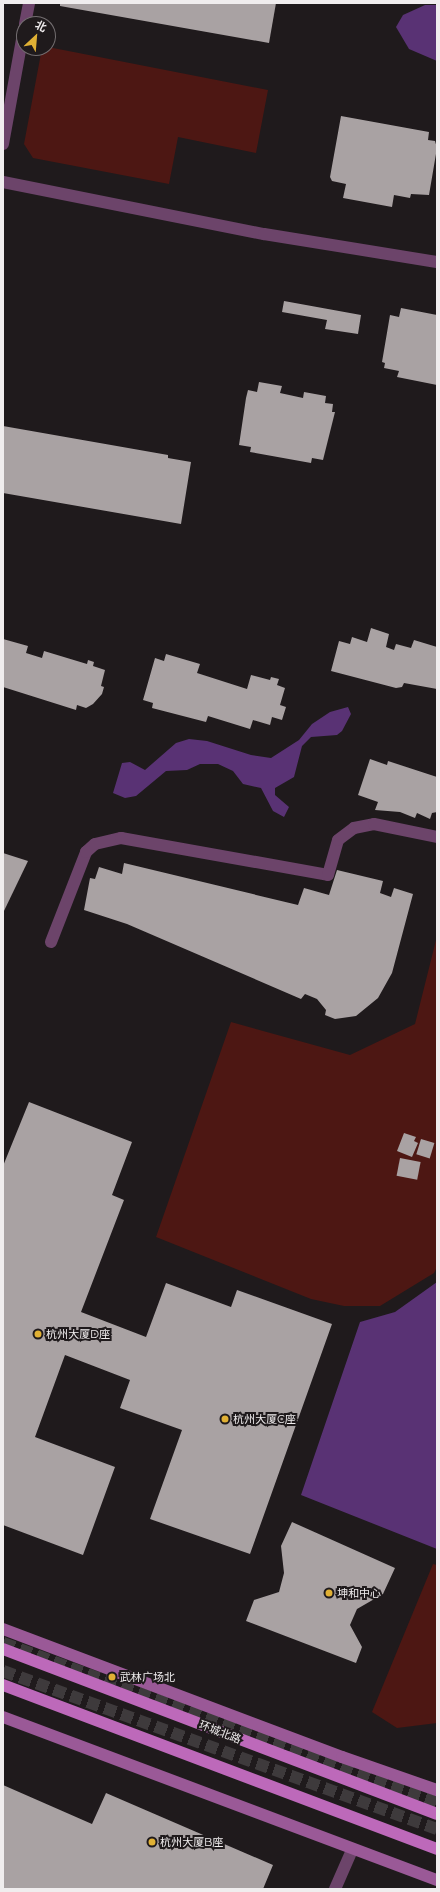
<!DOCTYPE html>
<meta charset="utf-8">
<style>
body{margin:0}
#map{position:relative;width:440px;height:1892px;overflow:hidden;background:#1f1a1c;font-family:Montserrat,"Noto Sans SC",sans-serif}
div>[style]{position:absolute}
.green>*{inset:0;background:#4d1713}
.water>*{inset:0;background:#593274}
.building>*{inset:0;background:#a9a2a3;transform-origin:0 0}
.trunk-tunnel>*{height:12px;margin-top:-6px;transform-origin:0;background:repeating-linear-gradient(90deg,#3e3a3c 0 12px,transparent 0 18px)}
.minor>*{height:12px;margin:-6px;padding:0 6px;transform-origin:6px;border-radius:6px;background:#6c446a}
.tertiary>*{height:12px;margin:-6px;padding:0 6px;transform-origin:6px;border-radius:6px;background:#6c446a}
.secondary>*{height:12px;margin:-6px;padding:0 6px;transform-origin:6px;border-radius:6px;background:#9a5997}
.primary>*{height:12px;margin:-6px;padding:0 6px;transform-origin:6px;border-radius:6px;background:#bd69ba}
.dots>*{width:11px;height:11px;translate:-50% -50%;box-sizing:border-box;border:2px solid #1f1a1c;border-radius:50%}
span{translate:-50% -50%;white-space:nowrap;text-align:center;line-height:1.15;-webkit-text-stroke:4px #1f1a1c;paint-order:stroke}
.poi-label{font-size:11px;color:#f0edee}
.left{translate:0 -50%;text-align:left}
.street-label{font-size:11px;color:#f0edee}
.frame{position:absolute;inset:0;border:4px solid #f0edee;pointer-events:none}
.north{position:absolute;left:16px;top:16px;width:40px;height:40px;box-sizing:border-box;background:#1f1a1c;border:1px solid #736e70;border-radius:50%;rotate:26deg;font-size:11px;font-weight:700;line-height:16px;text-align:center;color:#f0edee}
.north::after{content:'';display:block;margin:auto;width:14px;height:18px;background:#e0b034;clip-path:polygon(50% 0,100% 100%,50% 72%,0 100%)}
</style>
<div id="map">
<div class="green">
<div style="clip-path:polygon(48px 47px,268px 90px,256px 153px,178px 137px,169px 184px,33px 158px,24px 144px,42px 48px)"></div>
<div style="clip-path:polygon(437px 936px,437px 1267px,434px 1273px,380px 1306px,344px 1306px,311px 1299px,156px 1237px,231px 1022px,350px 1055px,415px 1024px)"></div>
<div style="clip-path:polygon(433px 1564px,437px 1565px,437px 1723px,397px 1728px,372px 1712px)"></div>
</div>
<div class="water">
<div style="clip-path:polygon(425px 5px,437px 5px,437px 61px,409px 49px,396px 27px,403px 15px)"></div>
<div style="clip-path:polygon(348px 707px,351px 714px,342px 731px,337px 735px,311px 737px,302px 746px,294px 777px,275px 788px,275px 795px,289px 807px,284px 817px,273px 811px,261px 788px,243px 784px,233px 771px,218px 764px,200px 764px,187px 770px,166px 771px,136px 796px,125px 798px,113px 793px,122px 763px,130px 762px,145px 770px,176px 743px,189px 739px,207px 741px,251px 755px,271px 758px,299px 740px,312px 724px,330px 712px)"></div>
<div style="clip-path:polygon(437px 1282px,437px 1549px,301px 1495px,360px 1322px,395px 1312px)"></div>
</div>
<div class="building">
<div style="clip-path:polygon(60px 3px,276px 3px,269px 43px,60px 6px)"></div>
<div style="clip-path:polygon(341px 116px,429px 132px,428px 140px,435px 141px,437px 148px,429px 195px,411px 194px,410px 198px,394px 195px,392px 207px,343px 198px,346px 184px,332px 181px,330px 177px)"></div>
<div style="clip-path:polygon(284px 301px,361px 315px,358px 334px,325px 329px,327px 320px,282px 312px)"></div>
<div style="clip-path:polygon(401px 308px,437px 315px,437px 385px,397px 377px,399px 371px,384px 368px,385px 363px,382px 362px,390px 315px,399px 317px)"></div>
<div style="clip-path:polygon(259px 382px,282px 386px,280px 393px,303px 398px,304px 392px,326px 396px,325px 403px,333px 404px,332px 412px,335px 412px,323px 460px,312px 458px,311px 463px,250px 452px,251px 447px,239px 445px,246px 398px,248px 390px,257px 392px)"></div>
<div style="clip-path:polygon(3px 426px,168px 455px,168px 458px,191px 462px,181px 524px,3px 493px)"></div>
<div style="clip-path:polygon(371px 628px,389px 634px,386px 647px,394px 650px,396px 644px,411px 648px,414px 640px,437px 647px,437px 689px,404px 683px,402px 687px,396px 688px,331px 671px,339px 641px,350px 644px,352px 637px,367px 642px)"></div>
<div style="clip-path:polygon(3px 639px,28px 646px,26px 653px,42px 658px,44px 651px,87px 664px,88px 660px,94px 662px,93px 666px,105px 670px,101px 686px,104px 687px,102px 694px,93px 704px,86px 708px,77px 705px,76px 710px,3px 687px)"></div>
<div style="clip-path:polygon(166px 654px,200px 664px,197px 673px,247px 689px,251px 675px,270px 680px,271px 677px,279px 679px,277px 685px,285px 688px,280px 705px,286px 707px,282px 720px,272px 717px,270px 725px,253px 720px,250px 729px,208px 716px,206px 722px,152px 708px,153px 703px,143px 700px,155px 658px,164px 661px)"></div>
<div style="clip-path:polygon(370px 759px,387px 765px,388px 761px,437px 777px,437px 812px,432px 813px,430px 819px,417px 813px,415px 818px,400px 812px,375px 810px,378px 802px,358px 795px)"></div>
<div style="clip-path:polygon(3px 853px,28px 861px,3px 913px)"></div>
<div style="clip-path:polygon(124px 863px,298px 905px,304px 888px,329px 895px,337px 870px,383px 881px,380px 893px,391px 897px,394px 888px,413px 894px,392px 973px,378px 998px,356px 1016px,335px 1019px,325px 1015px,326px 1010px,317px 999px,305px 994px,301px 999px,127px 924px,84px 910px,90px 878px,95px 879px,99px 867px,122px 874px)"></div>
<div style="clip-path:polygon(29px 1102px,132px 1142px,112px 1195px,124px 1200px,81px 1312px,146px 1337px,166px 1283px,231px 1307px,237px 1290px,332px 1324px,250px 1554px,150px 1519px,182px 1430px,120px 1408px,130px 1380px,65px 1355px,35px 1437px,115px 1467px,83px 1555px,3px 1525px,3px 1166px)"></div>
<div style="clip-path:polygon(404px 1133px,416px 1137px,414px 1141px,418px 1143px,412px 1157px,397px 1151px)"></div>
<div style="left:421px;top:1139px;width:14px;height:16px;rotate:17deg"></div>
<div style="left:400px;top:1158px;width:21px;height:18px;rotate:11deg"></div>
<div style="clip-path:polygon(292px 1522px,395px 1568px,383px 1594px,357px 1609px,350px 1625px,362px 1647px,356px 1663px,246px 1621px,254px 1600px,279px 1592px,284px 1573px,281px 1546px)"></div>
<div style="clip-path:polygon(3px 1785px,92px 1824px,106px 1793px,273px 1865px,263px 1889px,3px 1889px)"></div>
</div>
<div class="trunk-tunnel">
<div style="left:3px;top:1643px;width:463px;rotate:20.2deg"></div>
<div style="left:3px;top:1671px;width:462px;rotate:20deg"></div>
</div>
<div class="minor">
<div style="left:25px;top:24px;width:21px;rotate:-79deg"></div>
<div style="left:3px;top:144px;width:117px;rotate:-79.7deg"></div>
<div style="left:3px;top:182px;width:266px;rotate:11.3deg"></div>
<div style="left:264px;top:234px;width:175px;rotate:9.2deg"></div>
<div style="left:51px;top:942px;width:97px;rotate:-68.7deg"></div>
<div style="left:86px;top:852px;width:12px;rotate:-42deg"></div>
<div style="left:95px;top:844px;width:27px;rotate:-13deg"></div>
<div style="left:121px;top:838px;width:210px;rotate:10.1deg"></div>
<div style="left:328px;top:875px;width:36px;rotate:-74deg"></div>
<div style="left:338px;top:840px;width:20px;rotate:-37deg"></div>
<div style="left:354px;top:828px;width:20px;rotate:-11deg"></div>
<div style="left:374px;top:824px;width:64px;rotate:11.7deg"></div>
</div>
<div class="tertiary">
<div style="left:335px;top:1889px;width:43px;rotate:-66.4deg"></div>
</div>
<div class="secondary">
<div style="left:3px;top:1629px;width:362px;rotate:20.7deg"></div>
<div style="left:342px;top:1757px;width:101px;rotate:19.2deg"></div>
<div style="left:3px;top:1717px;width:464px;rotate:20.6deg"></div>
</div>
<div class="primary">
<div style="left:3px;top:1649px;width:464px;rotate:20.8deg"></div>
<div style="left:3px;top:1685px;width:464px;rotate:20.7deg"></div>
</div>
<div class="dots">
<div style="left:38px;top:1334px;background:#e0b034"></div>
<div style="left:225px;top:1419px;background:#e0b034"></div>
<div style="left:329px;top:1593px;background:#e0b034"></div>
<div style="left:112px;top:1677px;background:#e0b034"></div>
<div style="left:152px;top:1842px;background:#e0b034"></div>
</div>
<div class="poi-label">
<span class="left" style="left:46px;top:1334px">杭州大厦D座</span>
<span class="left" style="left:233px;top:1419px">杭州大厦C座</span>
<span class="left" style="left:337px;top:1593px">坤和中心</span>
<span class="left" style="left:120px;top:1677px">武林广场北</span>
<span class="left" style="left:160px;top:1842px">杭州大厦B座</span>
</div>
<div class="street-label">
<span style="left:220px;top:1732px;rotate:21deg">环城北路</span>
</div>
<div class="frame"></div>
<div class="north">北</div>
</div>
